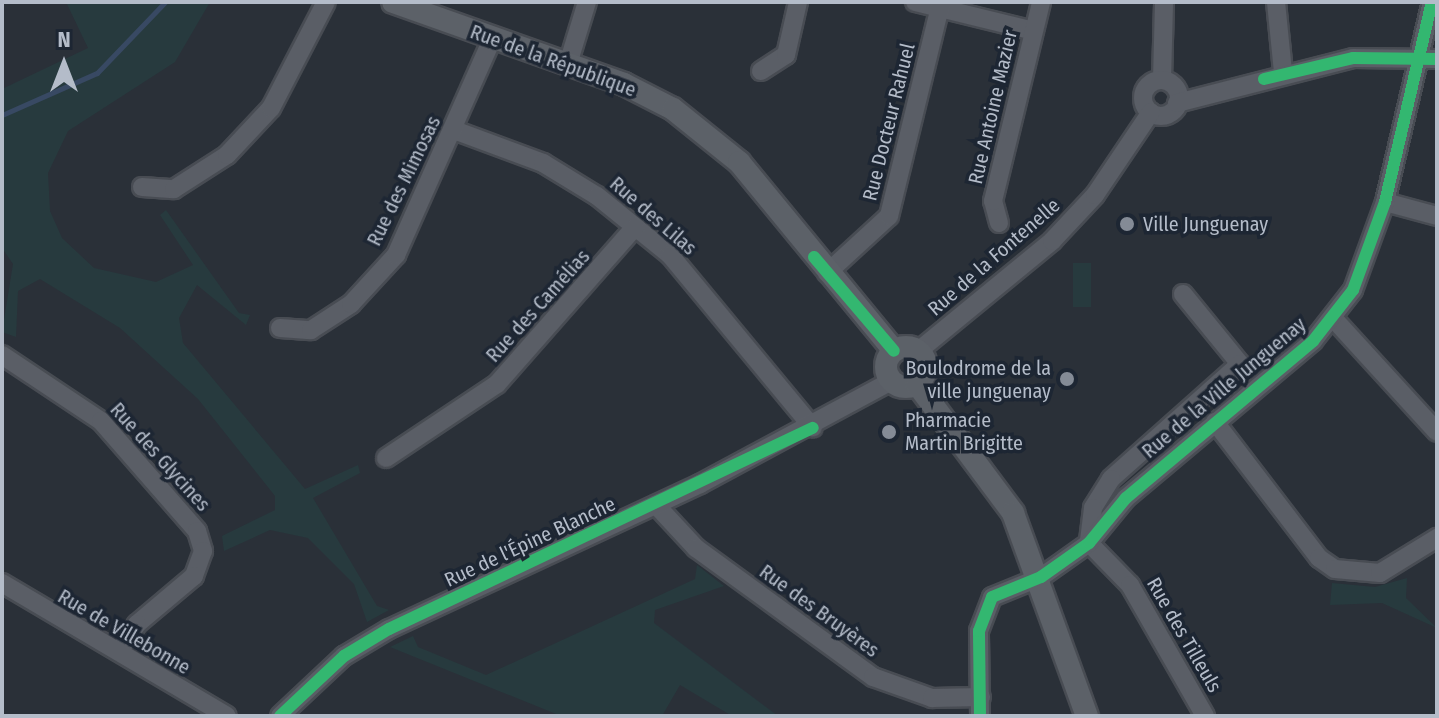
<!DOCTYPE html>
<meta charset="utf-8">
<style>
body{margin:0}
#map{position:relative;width:1439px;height:718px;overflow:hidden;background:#2a3038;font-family:"Fira Sans Condensed",sans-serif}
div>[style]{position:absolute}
.green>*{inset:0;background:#273a3e;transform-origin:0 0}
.stream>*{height:5px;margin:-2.5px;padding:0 2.5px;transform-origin:2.5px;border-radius:2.5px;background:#384963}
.roads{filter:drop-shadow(2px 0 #484c53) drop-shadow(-2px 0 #484c53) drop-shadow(0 2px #484c53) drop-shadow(0 -2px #484c53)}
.minor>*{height:18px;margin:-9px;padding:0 9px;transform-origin:9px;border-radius:9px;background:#5a5e66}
.minor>.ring{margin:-9px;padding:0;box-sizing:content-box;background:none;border:18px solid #5a5e66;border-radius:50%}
.major>*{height:22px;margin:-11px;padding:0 11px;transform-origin:11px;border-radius:11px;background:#5c6168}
.major>.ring{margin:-11px;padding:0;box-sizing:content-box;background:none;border:22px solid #5c6168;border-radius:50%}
.cycleway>*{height:12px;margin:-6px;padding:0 6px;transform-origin:6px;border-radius:6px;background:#33b770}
.dots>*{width:22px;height:22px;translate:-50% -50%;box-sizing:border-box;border:4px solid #1d2633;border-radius:50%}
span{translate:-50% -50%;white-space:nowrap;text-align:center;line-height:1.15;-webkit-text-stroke:7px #1d2633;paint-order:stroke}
.street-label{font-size:20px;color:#b4bcc9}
.poi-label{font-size:20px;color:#b4bcc9}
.left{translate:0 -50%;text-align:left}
.right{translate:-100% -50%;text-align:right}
.frame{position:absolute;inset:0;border:4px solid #b4bcc9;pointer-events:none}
.north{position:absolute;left:24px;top:24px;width:80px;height:80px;-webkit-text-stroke:6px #1d2633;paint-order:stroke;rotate:0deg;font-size:22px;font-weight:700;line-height:32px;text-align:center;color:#b4bcc9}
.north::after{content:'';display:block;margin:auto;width:28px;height:36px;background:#b4bcc9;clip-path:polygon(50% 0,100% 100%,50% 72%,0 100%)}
</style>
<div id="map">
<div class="green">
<div style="clip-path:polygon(66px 2px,210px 2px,175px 62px,68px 131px,48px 173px,50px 211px,62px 238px,94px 268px,156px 282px,193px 265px,160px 215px,166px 210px,239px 313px,250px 315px,246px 325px,197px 285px,179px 318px,183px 343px,305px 489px,358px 465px,360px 473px,313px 498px,377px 606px,389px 610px,367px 622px,354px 584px,308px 538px,270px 530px,224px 551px,222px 536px,275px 510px,275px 496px,198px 399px,120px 328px,40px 279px,18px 291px,16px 337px,2px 332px,13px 264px,2px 248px,2px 89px,88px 48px)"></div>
<div style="left:1073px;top:263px;width:18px;height:44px"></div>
<div style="clip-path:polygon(697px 565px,724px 586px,655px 610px,654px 623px,778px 716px,732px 716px,680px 685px,662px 716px,561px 716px,390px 647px,413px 636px,418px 647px,486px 675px,695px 579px)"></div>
<div style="clip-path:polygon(1407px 578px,1406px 598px,1437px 628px,1382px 603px,1330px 605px,1332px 583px,1375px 587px)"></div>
</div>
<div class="stream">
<div style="left:2px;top:115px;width:104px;rotate:-23.9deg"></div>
<div style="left:97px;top:73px;width:98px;rotate:-46.2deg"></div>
</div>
<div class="roads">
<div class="minor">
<div style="left:915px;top:2px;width:122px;rotate:13.7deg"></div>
<div style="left:1276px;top:2px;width:70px;rotate:84.3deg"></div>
<div style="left:568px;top:64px;width:65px;rotate:-73deg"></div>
<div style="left:761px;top:71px;width:30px;rotate:-33deg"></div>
<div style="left:786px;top:55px;width:54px;rotate:-77.2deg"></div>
<div style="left:1162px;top:80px;width:78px;rotate:-88.5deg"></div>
<div class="ring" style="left:1143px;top:80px;width:18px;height:18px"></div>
<div style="left:1177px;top:103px;width:182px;rotate:-14.3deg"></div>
<div style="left:1353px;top:58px;width:84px;rotate:0.7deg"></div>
<div style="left:454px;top:130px;width:95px;rotate:20.3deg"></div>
<div style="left:543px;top:163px;width:63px;rotate:31.4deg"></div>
<div style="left:597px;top:196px;width:94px;rotate:38.9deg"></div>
<div style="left:670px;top:255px;width:224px;rotate:50.4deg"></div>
<div style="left:142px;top:187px;width:32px;rotate:4deg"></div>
<div style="left:174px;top:189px;width:63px;rotate:-32.7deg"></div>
<div style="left:227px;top:155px;width:64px;rotate:-46.9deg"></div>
<div style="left:271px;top:108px;width:119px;rotate:-62.6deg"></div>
<div style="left:1385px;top:202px;width:54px;rotate:15.1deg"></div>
<div style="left:999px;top:223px;width:23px;rotate:-105deg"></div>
<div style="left:993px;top:201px;width:205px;rotate:-76.4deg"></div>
<div style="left:827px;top:273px;width:84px;rotate:-42.6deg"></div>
<div style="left:889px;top:216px;width:220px;rotate:-76.3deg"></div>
<div style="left:1183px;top:294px;width:90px;rotate:50.8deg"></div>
<div style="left:1240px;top:364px;width:173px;rotate:138.3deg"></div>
<div style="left:1111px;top:479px;width:34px;rotate:122deg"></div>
<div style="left:1093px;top:508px;width:35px;rotate:97deg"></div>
<div style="left:1089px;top:543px;width:59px;rotate:45.7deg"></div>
<div style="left:1130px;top:585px;width:151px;rotate:60.2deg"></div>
<div style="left:1333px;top:318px;width:154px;rotate:47.6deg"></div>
<div style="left:280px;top:328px;width:31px;rotate:4deg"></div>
<div style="left:311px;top:330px;width:48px;rotate:-33deg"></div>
<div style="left:351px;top:304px;width:67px;rotate:-47.4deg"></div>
<div style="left:396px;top:255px;width:236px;rotate:-66deg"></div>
<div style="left:917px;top:352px;width:175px;rotate:-39.4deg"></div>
<div style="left:1052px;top:241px;width:63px;rotate:-46.9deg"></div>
<div style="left:1095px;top:195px;width:100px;rotate:-56deg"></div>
<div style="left:2px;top:355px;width:119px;rotate:33.7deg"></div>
<div style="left:101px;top:421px;width:146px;rotate:48.9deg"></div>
<div style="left:197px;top:531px;width:21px;rotate:73deg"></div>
<div style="left:203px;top:551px;width:27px;rotate:110deg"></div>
<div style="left:194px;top:576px;width:75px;rotate:139.9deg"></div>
<div style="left:137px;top:624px;width:33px;rotate:123deg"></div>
<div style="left:1215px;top:422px;width:171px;rotate:52.6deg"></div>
<div style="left:1319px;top:558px;width:19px;rotate:35deg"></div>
<div style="left:1335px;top:569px;width:45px;rotate:5.1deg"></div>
<div style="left:1380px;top:573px;width:67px;rotate:-31.6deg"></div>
<div style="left:386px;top:458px;width:133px;rotate:-33.7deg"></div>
<div style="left:497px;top:384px;width:209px;rotate:-48.7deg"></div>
<div style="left:656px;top:505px;width:59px;rotate:47.1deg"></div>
<div style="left:696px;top:548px;width:219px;rotate:36.1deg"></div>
<div style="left:873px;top:677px;width:63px;rotate:19.6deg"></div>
<div style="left:932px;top:698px;width:49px;rotate:-1.2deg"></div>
<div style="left:2px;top:583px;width:261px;rotate:30.6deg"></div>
<div style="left:280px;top:716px;width:88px;rotate:-43.2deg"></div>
<div style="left:344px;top:656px;width:52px;rotate:-31deg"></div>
<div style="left:389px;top:629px;width:343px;rotate:-25deg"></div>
<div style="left:700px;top:484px;width:217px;rotate:-28.3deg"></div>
<div style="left:980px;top:716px;width:85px;rotate:-90.7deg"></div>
<div style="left:979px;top:631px;width:36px;rotate:-69deg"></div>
<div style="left:992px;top:597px;width:53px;rotate:-22.2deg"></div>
<div style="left:1041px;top:577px;width:59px;rotate:-35.3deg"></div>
<div style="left:1089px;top:543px;width:58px;rotate:-50.6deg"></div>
<div style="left:1126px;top:498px;width:244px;rotate:-40deg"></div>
<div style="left:1313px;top:341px;width:65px;rotate:-51.9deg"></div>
<div style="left:1353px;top:290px;width:94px;rotate:-70deg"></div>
<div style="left:1385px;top:202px;width:205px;rotate:-76.8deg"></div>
</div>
<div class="major">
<div style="left:393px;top:2px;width:245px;rotate:19.5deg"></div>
<div style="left:624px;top:84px;width:55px;rotate:27deg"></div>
<div style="left:673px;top:109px;width:85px;rotate:38.8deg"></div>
<div style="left:739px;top:162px;width:244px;rotate:50.6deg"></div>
<div class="ring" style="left:886px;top:347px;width:18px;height:18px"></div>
<div style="left:917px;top:384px;width:161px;rotate:53.3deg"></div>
<div style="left:1013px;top:513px;width:216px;rotate:70deg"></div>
</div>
</div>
<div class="cycleway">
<div style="left:1264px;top:79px;width:91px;rotate:-13.3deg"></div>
<div style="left:1353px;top:58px;width:84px;rotate:0.7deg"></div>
<div style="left:814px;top:257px;width:123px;rotate:49.6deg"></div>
<div style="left:280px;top:716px;width:88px;rotate:-43.2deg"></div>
<div style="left:344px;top:656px;width:52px;rotate:-31deg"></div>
<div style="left:389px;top:629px;width:469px;rotate:-25.4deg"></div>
<div style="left:980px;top:716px;width:85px;rotate:-90.7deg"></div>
<div style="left:979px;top:631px;width:36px;rotate:-69deg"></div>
<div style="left:992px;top:597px;width:53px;rotate:-22.2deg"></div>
<div style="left:1041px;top:577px;width:59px;rotate:-35.3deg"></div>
<div style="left:1089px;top:543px;width:58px;rotate:-50.6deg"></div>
<div style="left:1126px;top:498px;width:244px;rotate:-40deg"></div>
<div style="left:1313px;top:341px;width:65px;rotate:-51.9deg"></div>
<div style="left:1353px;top:290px;width:94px;rotate:-70deg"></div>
<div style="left:1385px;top:202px;width:205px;rotate:-76.8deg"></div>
</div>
<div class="dots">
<div style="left:1127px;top:224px;background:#848b96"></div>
<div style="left:1067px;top:379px;background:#848b96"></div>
<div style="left:889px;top:432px;background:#848b96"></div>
</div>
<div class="street-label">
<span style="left:553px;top:61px;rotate:20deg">Rue de la République</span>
<span style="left:993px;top:107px;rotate:-77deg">Rue Antoine Mazier</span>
<span style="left:889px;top:122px;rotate:-76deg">Rue Docteur Rahuel</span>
<span style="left:404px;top:181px;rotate:-64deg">Rue des Mimosas</span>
<span style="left:653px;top:216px;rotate:41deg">Rue des Lilas</span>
<span style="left:994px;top:257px;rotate:-41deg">Rue de la Fontenelle</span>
<span style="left:538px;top:306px;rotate:-48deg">Rue des Camélias</span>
<span style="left:1224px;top:388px;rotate:-40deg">Rue de la Ville Junguenay</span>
<span style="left:160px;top:457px;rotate:48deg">Rue des Glycines</span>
<span style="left:530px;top:542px;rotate:-25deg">Rue de l'Épine Blanche</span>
<span style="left:819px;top:611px;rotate:36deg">Rue des Bruyères</span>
<span style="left:124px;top:632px;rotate:30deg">Rue de Villebonne</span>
<span style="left:1184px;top:635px;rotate:60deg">Rue des Tilleuls</span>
</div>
<div class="poi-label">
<span class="left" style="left:1143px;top:224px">Ville Junguenay</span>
<span class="right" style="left:1051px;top:380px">Boulodrome de la<br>ville junguenay</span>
<span class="left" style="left:905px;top:432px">Pharmacie<br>Martin Brigitte</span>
</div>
<div class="frame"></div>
<div class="north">N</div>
</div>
